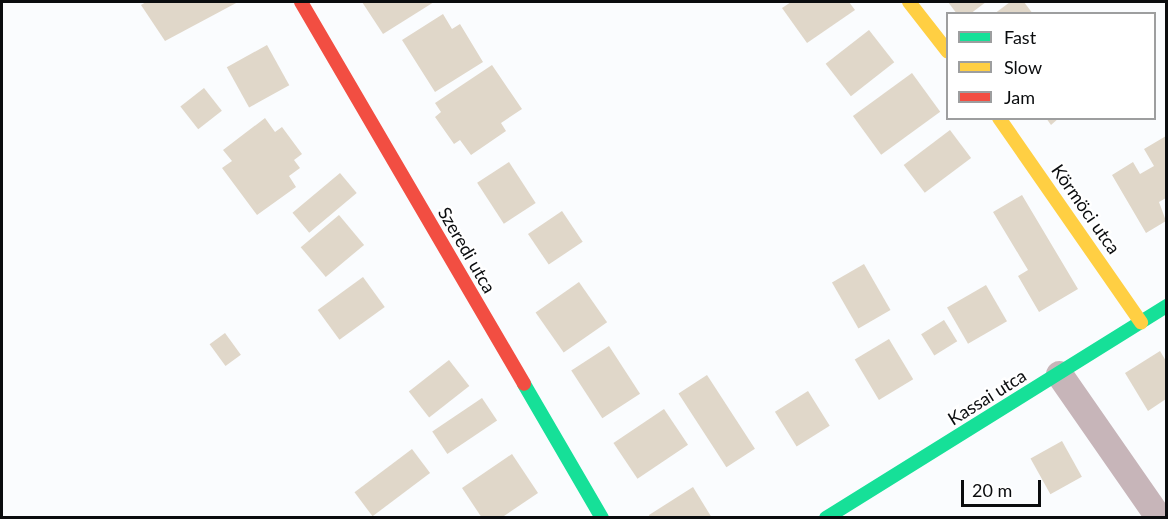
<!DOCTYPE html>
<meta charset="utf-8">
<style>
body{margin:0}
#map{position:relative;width:1168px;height:519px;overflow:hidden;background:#fafcfe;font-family:Lato,sans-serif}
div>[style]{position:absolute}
.building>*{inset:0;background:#e0d7c9;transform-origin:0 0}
.street>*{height:27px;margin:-13.5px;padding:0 13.5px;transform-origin:13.5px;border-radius:13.5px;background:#c7b5b9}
.fast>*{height:14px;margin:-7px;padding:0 7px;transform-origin:7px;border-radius:7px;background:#16e098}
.slow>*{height:14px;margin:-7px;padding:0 7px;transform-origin:7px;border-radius:7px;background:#ffcf43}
.jam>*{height:14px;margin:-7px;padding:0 7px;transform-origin:7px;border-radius:7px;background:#f24e42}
span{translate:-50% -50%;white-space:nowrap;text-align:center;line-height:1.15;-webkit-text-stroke:5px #fff;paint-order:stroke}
.street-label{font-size:18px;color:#0a0c0e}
.frame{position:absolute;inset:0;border:3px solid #0a0c0e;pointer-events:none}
.legend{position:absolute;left:946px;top:12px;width:210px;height:108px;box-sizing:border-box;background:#fff;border:2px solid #9d9e9f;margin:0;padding:8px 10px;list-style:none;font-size:18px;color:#0a0c0e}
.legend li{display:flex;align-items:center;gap:12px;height:30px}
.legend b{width:30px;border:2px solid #9d9e9f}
.scale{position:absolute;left:961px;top:480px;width:80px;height:27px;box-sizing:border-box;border:3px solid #0a0c0e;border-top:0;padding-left:8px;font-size:18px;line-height:21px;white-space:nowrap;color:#0a0c0e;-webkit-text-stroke:4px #fff;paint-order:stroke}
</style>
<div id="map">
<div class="building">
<div style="clip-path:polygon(146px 2px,238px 2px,165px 41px,141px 5px)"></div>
<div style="clip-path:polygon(362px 2px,434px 2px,383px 34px)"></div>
<div style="clip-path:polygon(791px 2px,849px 2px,855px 10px,807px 43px,782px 8px)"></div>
<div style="clip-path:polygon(948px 2px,986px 2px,970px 14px,957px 14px)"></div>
<div style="clip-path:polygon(1010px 2px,1024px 2px,1033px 14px,994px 14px)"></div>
<div style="clip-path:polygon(443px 14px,452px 29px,460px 24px,483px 62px,435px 92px,402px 40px)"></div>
<div style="left:869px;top:30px;width:41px;height:55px;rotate:52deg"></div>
<div style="left:267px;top:45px;width:46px;height:46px;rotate:61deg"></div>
<div style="clip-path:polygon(492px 65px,522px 109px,501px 123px,506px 131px,471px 155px,460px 140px,454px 144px,435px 117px,441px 112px,435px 103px)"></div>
<div style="left:912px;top:73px;width:48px;height:73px;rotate:54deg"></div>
<div style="left:204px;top:88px;width:29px;height:30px;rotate:52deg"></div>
<div style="clip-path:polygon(265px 118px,275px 132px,282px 127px,302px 154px,294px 160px,300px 168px,289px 176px,296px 187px,257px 215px,222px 168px,232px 161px,223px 150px)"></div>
<div style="clip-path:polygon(1046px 118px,1059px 118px,1051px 125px)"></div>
<div style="left:950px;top:130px;width:35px;height:58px;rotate:53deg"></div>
<div style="clip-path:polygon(1166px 136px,1166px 198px,1159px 202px,1166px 221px,1146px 233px,1112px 175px,1133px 162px,1140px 174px,1154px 166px,1144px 149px)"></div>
<div style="left:509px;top:162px;width:49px;height:38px;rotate:57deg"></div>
<div style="left:340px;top:173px;width:26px;height:62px;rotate:50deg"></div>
<div style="clip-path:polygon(1022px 195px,1078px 289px,1039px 312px,1018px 276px,1028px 270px,993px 212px)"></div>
<div style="left:562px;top:211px;width:37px;height:41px;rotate:56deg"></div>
<div style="left:339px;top:215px;width:39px;height:50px;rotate:50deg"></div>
<div style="left:864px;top:264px;width:53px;height:37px;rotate:60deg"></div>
<div style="left:363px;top:277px;width:37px;height:56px;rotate:54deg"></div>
<div style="left:579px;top:282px;width:49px;height:53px;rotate:55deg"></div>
<div style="left:986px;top:285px;width:42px;height:45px;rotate:60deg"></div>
<div style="left:944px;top:320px;width:25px;height:27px;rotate:58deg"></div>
<div style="left:225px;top:333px;width:27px;height:19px;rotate:54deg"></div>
<div style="left:889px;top:339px;width:47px;height:40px;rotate:59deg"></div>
<div style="left:609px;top:346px;width:57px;height:45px;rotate:57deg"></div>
<div style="clip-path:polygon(1160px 351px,1166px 361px,1166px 399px,1148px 411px,1125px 373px)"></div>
<div style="left:449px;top:360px;width:33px;height:51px;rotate:52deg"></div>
<div style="left:707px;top:375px;width:88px;height:34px;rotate:57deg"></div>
<div style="left:808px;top:391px;width:41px;height:39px;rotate:58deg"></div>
<div style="left:482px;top:398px;width:27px;height:60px;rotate:56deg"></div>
<div style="left:664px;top:409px;width:43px;height:61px;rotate:56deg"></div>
<div style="left:1062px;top:441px;width:41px;height:36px;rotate:61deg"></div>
<div style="left:412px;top:449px;width:30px;height:72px;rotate:53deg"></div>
<div style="clip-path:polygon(512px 454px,538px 493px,501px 518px,482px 518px,462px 488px)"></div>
<div style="clip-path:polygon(693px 487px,712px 518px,650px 518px,649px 515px)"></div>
</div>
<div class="street">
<div style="left:1059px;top:374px;width:175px;rotate:55.2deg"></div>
</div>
<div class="fast">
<div style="left:524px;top:384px;width:155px;rotate:59.8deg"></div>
<div style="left:826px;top:518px;width:401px;rotate:-31.9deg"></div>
</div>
<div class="slow">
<div style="left:909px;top:2px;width:63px;rotate:52deg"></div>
<div style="left:999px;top:118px;width:249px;rotate:55.2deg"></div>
</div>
<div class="jam">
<div style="left:301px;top:2px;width:442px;rotate:59.7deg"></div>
</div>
<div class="street-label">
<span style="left:1086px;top:209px;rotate:55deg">Körmöci utca</span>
<span style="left:467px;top:250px;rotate:60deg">Szeredi utca</span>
<span style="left:987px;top:397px;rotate:-32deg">Kassai utca</span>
</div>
<div class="frame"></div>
<ul class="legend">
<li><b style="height:8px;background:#16e098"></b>Fast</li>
<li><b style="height:8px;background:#ffcf43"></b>Slow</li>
<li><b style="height:8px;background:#f24e42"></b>Jam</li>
</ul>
<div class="scale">20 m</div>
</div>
